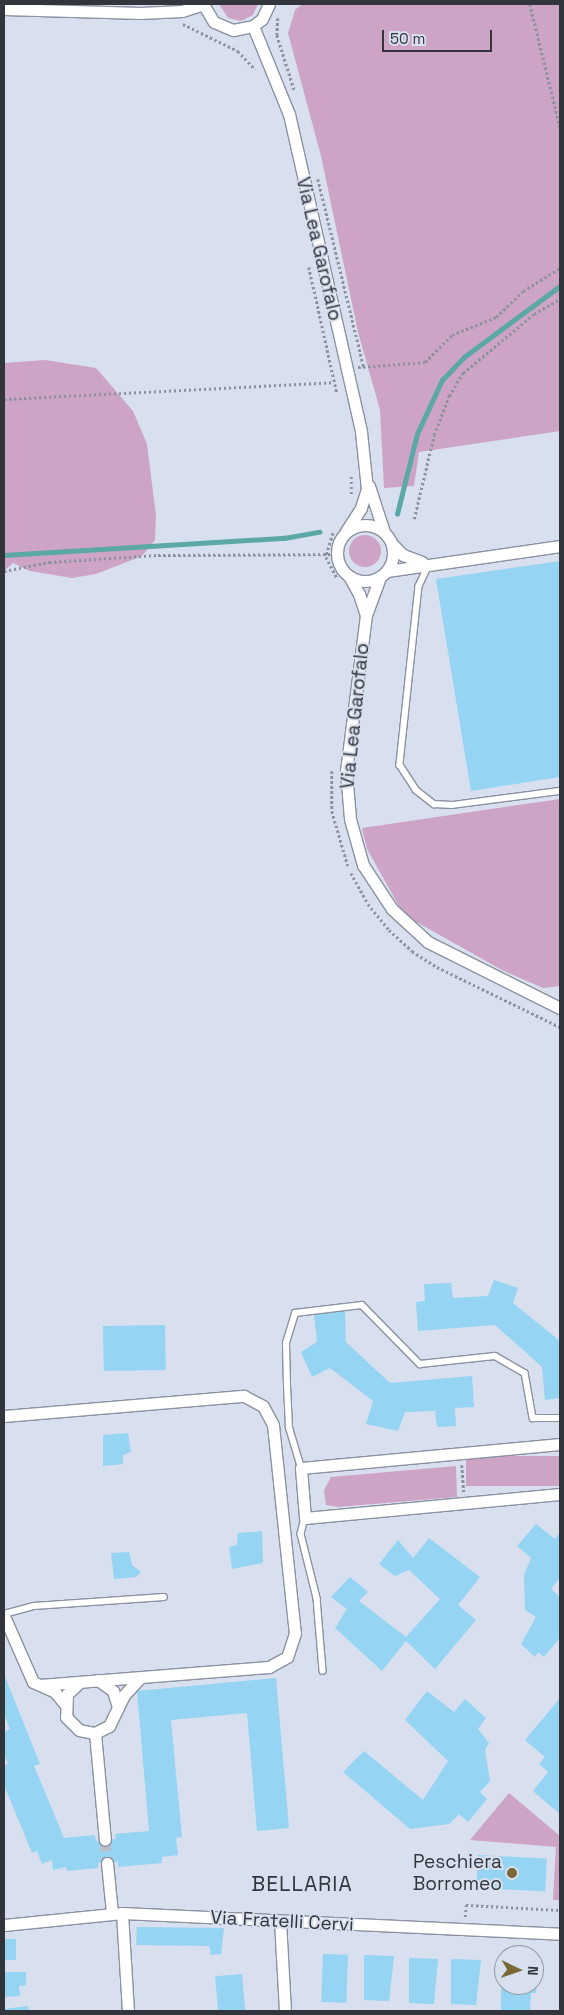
<!DOCTYPE html>
<style>
body{margin:0}
#map{position:relative;width:564px;height:2015px;overflow:hidden;background:#d8dfee;font-family:"Space Grotesk",sans-serif}
div>[style]{position:absolute}
.green>*{inset:0;background:#cda4c6;transform-origin:0 0}
.round{border-radius:50%}
.stream>*{height:4.5px;margin:-2.25px;padding:0 2.25px;transform-origin:2.25px;border-radius:2.25px;background:#5ba8a7}
.building>*{inset:0;background:#95d4f2;transform-origin:0 0}
.minor-tunnel>*{height:11px;margin-top:-5.5px;transform-origin:0;background:repeating-linear-gradient(90deg,#b7bdca 0 11px,transparent 0 16.5px)}
.path>*{height:2.5px;margin-top:-1.25px;transform-origin:0;background:repeating-linear-gradient(90deg,#8d929d 0 2.5px,transparent 0 5px)}
.roads{filter:drop-shadow(1px 0 #8a919f) drop-shadow(-1px 0 #8a919f) drop-shadow(0 1px #8a919f) drop-shadow(0 -1px #8a919f)}
.service>*{height:5.5px;margin:-2.75px;padding:0 2.75px;transform-origin:2.75px;border-radius:2.75px;background:#fff}
.minor>*{height:11px;margin:-5.5px;padding:0 5.5px;transform-origin:5.5px;border-radius:5.5px;background:#fff}
.minor>.ring{margin:-5.5px;padding:0;box-sizing:content-box;background:none;border:11px solid #fff;border-radius:50%}
.dots>*{width:14px;height:14px;translate:-50% -50%;box-sizing:border-box;border:2px solid #d8dfee;border-radius:50%}
span{translate:-50% -50%;white-space:nowrap;text-align:center;line-height:1.15;-webkit-text-stroke:4px #d8dfee;paint-order:stroke}
.street-label{font-size:19px;color:#32353b}
.poi-label{font-size:19px;color:#32353b}
.right{translate:-100% -50%;text-align:right}
.quarter-label{font-size:21px;color:#32353b;letter-spacing:1px}
.frame{position:absolute;inset:0;border:5px solid #32353b;pointer-events:none}
.north{position:absolute;left:494px;top:1945px;width:50px;height:50px;box-sizing:border-box;background:#d8dfee;border:1px solid #969ba6;border-radius:50%;rotate:93deg;font-size:14px;font-weight:700;line-height:20px;text-align:center;color:#32353b}
.north::after{content:'';display:block;margin:auto;width:18px;height:22px;background:#796836;clip-path:polygon(50% 0,100% 100%,50% 72%,0 100%)}
.scale{position:absolute;left:382px;top:30px;width:110px;height:22px;box-sizing:border-box;border:2px solid #32353b;border-top:0;padding-left:6px;font-size:15px;line-height:18px;white-space:nowrap;color:#32353b;-webkit-text-stroke:4px #d8dfee;paint-order:stroke}
</style>
<div id="map">
<div class="green">
<div style="clip-path:polygon(219px 4px,258px 4px,253px 15px,241px 21px,228px 18px)"></div>
<div style="clip-path:polygon(302px 4px,560px 4px,560px 431px,419px 452px,414px 486px,384px 488px,380px 410px,358px 332px,321px 156px,288px 33px,295px 10px)"></div>
<div style="clip-path:polygon(45px 360px,96px 368px,133px 411px,147px 444px,156px 516px,155px 540px,142px 556px,96px 574px,72px 578px,30px 571px,13px 563px,4px 571px,4px 363px)"></div>
<div class="round" style="left:349px;top:535px;width:32px;height:32px"></div>
<div style="clip-path:polygon(560px 799px,560px 986px,543px 988px,502px 970px,404px 915px,367px 849px,362px 828px)"></div>
<div style="left:560px;top:1456px;width:30px;height:94px;rotate:90deg"></div>
<div style="clip-path:polygon(456px 1466px,457px 1497px,338px 1507px,326px 1505px,324px 1490px,331px 1477px)"></div>
<div style="clip-path:polygon(509px 1793px,560px 1836px,560px 1900px,553px 1900px,556px 1847px,470px 1840px)"></div>
</div>
<div class="stream">
<div style="left:397px;top:514px;width:82px;rotate:-76deg"></div>
<div style="left:417px;top:434px;width:60px;rotate:-65.2deg"></div>
<div style="left:442px;top:380px;width:32px;rotate:-46deg"></div>
<div style="left:464px;top:357px;width:119px;rotate:-36.5deg"></div>
<div style="left:4px;top:555px;width:281px;rotate:-3.5deg"></div>
<div style="left:284px;top:538px;width:36px;rotate:-10deg"></div>
</div>
<div class="building">
<div style="clip-path:polygon(560px 561px,560px 777px,471px 791px,436px 579px)"></div>
<div style="clip-path:polygon(494px 1280px,518px 1288px,513px 1303px,560px 1341px,560px 1398px,545px 1400px,542px 1367px,495px 1325px,418px 1331px,416px 1302px,425px 1301px,424px 1284px,451px 1283px,453px 1298px,488px 1296px)"></div>
<div style="clip-path:polygon(345px 1310px,346px 1342px,390px 1383px,472px 1376px,474px 1407px,455px 1408px,456px 1426px,437px 1427px,435px 1411px,405px 1412px,398px 1431px,366px 1424px,373px 1401px,330px 1368px,312px 1377px,301px 1352px,317px 1342px,314px 1315px)"></div>
<div style="left:165px;top:1325px;width:45px;height:62px;rotate:89deg"></div>
<div style="clip-path:polygon(128px 1433px,131px 1452px,123px 1455px,123px 1464px,103px 1466px,103px 1435px)"></div>
<div style="clip-path:polygon(536px 1524px,555px 1539px,560px 1532px,560px 1578px,551px 1589px,560px 1597px,560px 1638px,544px 1657px,538px 1652px,535px 1657px,521px 1644px,536px 1617px,525px 1610px,524px 1575px,531px 1558px,517px 1546px)"></div>
<div style="clip-path:polygon(262px 1531px,263px 1563px,232px 1569px,229px 1547px,237px 1545px,238px 1533px)"></div>
<div style="clip-path:polygon(429px 1538px,480px 1577px,458px 1605px,476px 1620px,435px 1669px,406px 1641px,382px 1671px,335px 1628px,347px 1609px,331px 1597px,350px 1577px,368px 1592px,359px 1601px,406px 1637px,440px 1599px,409px 1570px,395px 1576px,379px 1564px,398px 1540px,413px 1558px)"></div>
<div style="clip-path:polygon(129px 1552px,132px 1565px,141px 1572px,136px 1577px,114px 1579px,111px 1553px)"></div>
<div style="clip-path:polygon(4px 1674px,40px 1764px,34px 1766px,64px 1838px,95px 1835px,96px 1841px,116px 1839px,115px 1834px,149px 1831px,137px 1691px,276px 1678px,289px 1828px,257px 1831px,247px 1713px,171px 1720px,182px 1837px,176px 1838px,178px 1855px,162px 1857px,162px 1863px,118px 1867px,118px 1862px,98px 1863px,98px 1868px,67px 1871px,66px 1867px,53px 1870px,52px 1860px,42px 1864px,37px 1851px,32px 1853px,4px 1785px,4px 1766px,8px 1764px,4px 1754px,4px 1732px,10px 1729px,4px 1714px)"></div>
<div style="clip-path:polygon(427px 1691px,454px 1712px,465px 1699px,486px 1718px,478px 1729px,489px 1743px,485px 1750px,490px 1781px,480px 1792px,487px 1799px,468px 1822px,459px 1814px,449px 1824px,410px 1829px,343px 1772px,364px 1751px,423px 1800px,448px 1761px,405px 1720px)"></div>
<div style="clip-path:polygon(560px 1698px,559px 1764px,560px 1814px,533px 1791px,548px 1772px,539px 1764px,545px 1757px,525px 1740px)"></div>
<div style="left:478px;top:1855px;width:69px;height:33px;rotate:3deg"></div>
<div style="clip-path:polygon(137px 1927px,224px 1928px,221px 1954px,211px 1955px,209px 1946px,136px 1945px)"></div>
<div style="left:4px;top:1939px;width:12px;height:21px"></div>
<div style="left:323px;top:1954px;width:25px;height:48px;rotate:2deg"></div>
<div style="clip-path:polygon(364px 1955px,394px 1956px,389px 2001px,364px 2000px)"></div>
<div style="clip-path:polygon(409px 1958px,438px 1959px,434px 2004px,409px 2003px)"></div>
<div style="clip-path:polygon(451px 1959px,481px 1960px,476px 2005px,451px 2004px)"></div>
<div style="clip-path:polygon(501px 1962px,504px 1962px,504px 1985px,534px 1985px,534px 1963px,537px 1964px,536px 1993px,531px 1993px,530px 2011px,501px 2011px)"></div>
<div style="clip-path:polygon(4px 1972px,26px 1972px,26px 1985px,19px 1986px,20px 1996px,4px 1997px)"></div>
<div style="left:242px;top:1974px;width:37px;height:27px;rotate:85deg"></div>
<div style="clip-path:polygon(28px 2006px,29px 2011px,4px 2011px,4px 2009px)"></div>
</div>
<div class="minor-tunnel">
<div style="left:105px;top:1840px;width:23px;rotate:85deg"></div>
</div>
<div class="path">
<div style="left:530px;top:4px;width:127px;rotate:76.3deg"></div>
<div style="left:278px;top:18px;width:17px;rotate:93deg"></div>
<div style="left:277px;top:35px;width:57px;rotate:72.5deg"></div>
<div style="left:183px;top:24px;width:61px;rotate:26.1deg"></div>
<div style="left:238px;top:51px;width:25px;rotate:47deg"></div>
<div style="left:318px;top:179px;width:194px;rotate:76.3deg"></div>
<div style="left:309px;top:267px;width:129px;rotate:77.5deg"></div>
<div style="left:358px;top:367px;width:67px;rotate:-4.3deg"></div>
<div style="left:425px;top:362px;width:38px;rotate:-45deg"></div>
<div style="left:452px;top:335px;width:48px;rotate:-22.2deg"></div>
<div style="left:496px;top:317px;width:37px;rotate:-44deg"></div>
<div style="left:523px;top:291px;width:44px;rotate:-31.9deg"></div>
<div style="left:4px;top:399px;width:330px;rotate:-2.9deg"></div>
<div style="left:351px;top:494px;width:19px;rotate:-90deg"></div>
<div style="left:414px;top:519px;width:86px;rotate:-76.6deg"></div>
<div style="left:434px;top:435px;width:42px;rotate:-69deg"></div>
<div style="left:449px;top:396px;width:27px;rotate:-59deg"></div>
<div style="left:463px;top:373px;width:92px;rotate:-39.7deg"></div>
<div style="left:534px;top:314px;width:30px;rotate:-30deg"></div>
<div style="left:333px;top:533px;width:25px;rotate:106deg"></div>
<div style="left:326px;top:557px;width:24px;rotate:62deg"></div>
<div style="left:4px;top:571px;width:46px;rotate:-11.3deg"></div>
<div style="left:49px;top:562px;width:109px;rotate:-3.7deg"></div>
<div style="left:158px;top:555px;width:179px;rotate:-0.3deg"></div>
<div style="left:332px;top:771px;width:40px;rotate:90deg"></div>
<div style="left:332px;top:811px;width:57px;rotate:73.8deg"></div>
<div style="left:351px;top:873px;width:35px;rotate:61deg"></div>
<div style="left:368px;top:904px;width:33px;rotate:51deg"></div>
<div style="left:389px;top:930px;width:31px;rotate:42deg"></div>
<div style="left:412px;top:951px;width:30px;rotate:33deg"></div>
<div style="left:437px;top:967px;width:137px;rotate:26deg"></div>
<div style="left:462px;top:1465px;width:27px;rotate:86deg"></div>
<div style="left:465px;top:1917px;width:12px;rotate:-85deg"></div>
<div style="left:466px;top:1905px;width:94px;rotate:3deg"></div>
</div>
<div class="roads">
<div class="service">
<div style="left:429px;top:565px;width:23px;rotate:115deg"></div>
<div style="left:419px;top:586px;width:180px;rotate:96.1deg"></div>
<div style="left:400px;top:765px;width:30px;rotate:57deg"></div>
<div style="left:416px;top:790px;width:23px;rotate:38deg"></div>
<div style="left:434px;top:804px;width:18px;rotate:3deg"></div>
<div style="left:452px;top:805px;width:109px;rotate:-7.4deg"></div>
<div style="left:301px;top:1468px;width:42px;rotate:-106.7deg"></div>
<div style="left:289px;top:1428px;width:43px;rotate:-92.7deg"></div>
<div style="left:287px;top:1385px;width:42px;rotate:-91.4deg"></div>
<div style="left:286px;top:1343px;width:31px;rotate:-73deg"></div>
<div style="left:295px;top:1313px;width:67px;rotate:-6.8deg"></div>
<div style="left:362px;top:1305px;width:83px;rotate:45.5deg"></div>
<div style="left:420px;top:1364px;width:75px;rotate:-6.1deg"></div>
<div style="left:495px;top:1356px;width:34px;rotate:30deg"></div>
<div style="left:525px;top:1373px;width:46px;rotate:79.9deg"></div>
<div style="left:533px;top:1418px;width:27px"></div>
<div style="left:305px;top:1518px;width:16px;rotate:104deg"></div>
<div style="left:301px;top:1534px;width:66px;rotate:76deg"></div>
<div style="left:317px;top:1598px;width:73px;rotate:85.3deg"></div>
<div style="left:4px;top:1614px;width:31px;rotate:-15deg"></div>
<div style="left:34px;top:1606px;width:130px;rotate:-4deg"></div>
</div>
<div class="minor">
<div style="left:203px;top:4px;width:21px;rotate:59deg"></div>
<div style="left:214px;top:22px;width:21px;rotate:23deg"></div>
<div style="left:233px;top:30px;width:20px;rotate:-11deg"></div>
<div style="left:253px;top:26px;width:11px;rotate:-38deg"></div>
<div style="left:262px;top:19px;width:17px;rotate:-65deg"></div>
<div style="left:4px;top:9px;width:137px;rotate:1.7deg"></div>
<div style="left:141px;top:13px;width:41px;rotate:-2.8deg"></div>
<div style="left:182px;top:11px;width:22px;rotate:-18deg"></div>
<div style="left:253px;top:26px;width:95px;rotate:67.8deg"></div>
<div style="left:289px;top:114px;width:326px;rotate:77.2deg"></div>
<div style="left:361px;top:432px;width:57px;rotate:84deg"></div>
<div style="left:367px;top:489px;width:20px;rotate:108deg"></div>
<div style="left:361px;top:508px;width:27px;rotate:123deg"></div>
<div style="left:369px;top:486px;width:48px;rotate:71.9deg"></div>
<div class="ring" style="left:337px;top:525px;width:45px;height:45px"></div>
<div style="left:392px;top:544px;width:16px;rotate:45deg"></div>
<div style="left:403px;top:555px;width:20px;rotate:20deg"></div>
<div style="left:387px;top:571px;width:175px;rotate:-8.2deg"></div>
<div style="left:349px;top:576px;width:21px;rotate:61deg"></div>
<div style="left:359px;top:594px;width:22px;rotate:72deg"></div>
<div style="left:380px;top:577px;width:40px;rotate:110.2deg"></div>
<div style="left:366px;top:615px;width:157px;rotate:97.3deg"></div>
<div style="left:346px;top:771px;width:48px;rotate:85.2deg"></div>
<div style="left:350px;top:819px;width:48px;rotate:74.2deg"></div>
<div style="left:363px;top:865px;width:53px;rotate:56.6deg"></div>
<div style="left:392px;top:909px;width:49px;rotate:42.5deg"></div>
<div style="left:428px;top:942px;width:148px;rotate:26.6deg"></div>
<div style="left:4px;top:1416px;width:241px;rotate:-4.8deg"></div>
<div style="left:244px;top:1396px;width:21px;rotate:28deg"></div>
<div style="left:263px;top:1406px;width:21px;rotate:62deg"></div>
<div style="left:273px;top:1425px;width:209px;rotate:84deg"></div>
<div style="left:295px;top:1633px;width:25px;rotate:108deg"></div>
<div style="left:287px;top:1657px;width:21px;rotate:151deg"></div>
<div style="left:269px;top:1667px;width:228px;rotate:175.5deg"></div>
<div style="left:560px;top:1444px;width:260px;rotate:174.7deg"></div>
<div style="left:301px;top:1468px;width:50px;rotate:85.4deg"></div>
<div style="left:305px;top:1518px;width:256px;rotate:-5.4deg"></div>
<div style="left:4px;top:1616px;width:72px;rotate:66.3deg"></div>
<div style="left:33px;top:1682px;width:24px;rotate:24deg"></div>
<div style="left:55px;top:1692px;width:14px;rotate:51deg"></div>
<div style="left:98px;top:1680px;width:19px;rotate:36deg"></div>
<div style="left:113px;top:1691px;width:17px;rotate:73deg"></div>
<div style="left:80px;top:1682px;width:18px;rotate:137deg"></div>
<div style="left:67px;top:1694px;width:23px;rotate:92deg"></div>
<div style="left:66px;top:1717px;width:18px;rotate:45deg"></div>
<div style="left:79px;top:1730px;width:16px;rotate:11deg"></div>
<div style="left:95px;top:1733px;width:16px;rotate:-27deg"></div>
<div style="left:109px;top:1726px;width:34px;rotate:-64deg"></div>
<div style="left:124px;top:1695px;width:22px;rotate:-47deg"></div>
<div style="left:95px;top:1733px;width:107px;rotate:84.7deg"></div>
<div style="left:107px;top:1863px;width:50px;rotate:84.3deg"></div>
<div style="left:122px;top:1913px;width:98px;rotate:86.5deg"></div>
<div style="left:280px;top:1921px;width:90px;rotate:86.8deg"></div>
<div style="left:4px;top:1925px;width:119px;rotate:-5.8deg"></div>
<div style="left:122px;top:1913px;width:439px;rotate:2.7deg"></div>
</div>
</div>
<div class="dots">
<div style="left:512px;top:1873px;background:#796836"></div>
</div>
<div class="street-label">
<span style="left:319px;top:249px;rotate:77deg">Via Lea Garofalo</span>
<span style="left:355px;top:716px;rotate:-84deg">Via Lea Garofalo</span>
<span style="left:282px;top:1921px;rotate:3deg">Via Fratelli Cervi</span>
</div>
<div class="poi-label">
<span class="right" style="left:502px;top:1873px">Peschiera<br>Borromeo</span>
</div>
<div class="quarter-label">
<span style="left:302px;top:1884px">BELLARIA</span>
</div>
<div class="frame"></div>
<div class="north">N</div>
<div class="scale">50 m</div>
</div>
